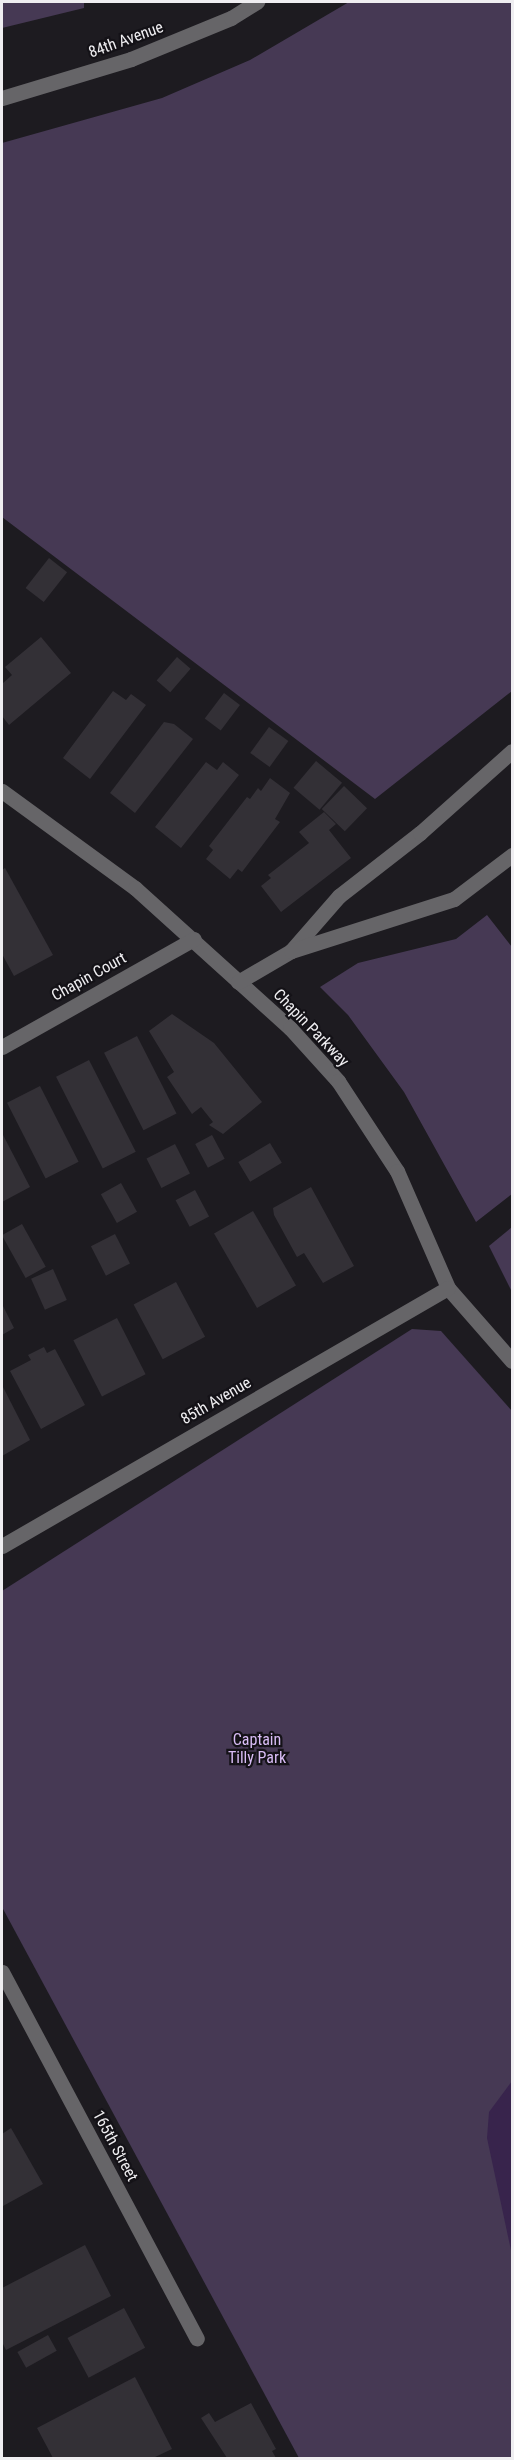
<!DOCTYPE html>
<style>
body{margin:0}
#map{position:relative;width:514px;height:2460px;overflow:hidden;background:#1d1b20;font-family:"Roboto Condensed",sans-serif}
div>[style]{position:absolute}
.green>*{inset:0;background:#463954}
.water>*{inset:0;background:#38244c}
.building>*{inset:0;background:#333036;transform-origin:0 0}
.minor>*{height:15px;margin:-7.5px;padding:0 7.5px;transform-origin:7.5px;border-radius:7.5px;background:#666568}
span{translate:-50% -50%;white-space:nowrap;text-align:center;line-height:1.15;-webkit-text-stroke:4.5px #141217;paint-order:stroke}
.street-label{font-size:16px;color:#efeef1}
.park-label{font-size:16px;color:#d9bdf6}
.frame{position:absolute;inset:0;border:3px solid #efeef1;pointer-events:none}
</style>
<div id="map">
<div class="green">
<div style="clip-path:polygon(2px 2px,84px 2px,84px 8px,2px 28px)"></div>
<div style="clip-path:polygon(349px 2px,512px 2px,512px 691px,375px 799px,2px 517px,2px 143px,162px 98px,250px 60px)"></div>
<div style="clip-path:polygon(487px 915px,512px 947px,512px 1194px,476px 1222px,404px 1092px,348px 1015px,320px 987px,358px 963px,456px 939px)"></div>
<div style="clip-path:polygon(512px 1227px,512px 1292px,489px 1246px)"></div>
<div style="clip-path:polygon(412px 1329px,441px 1331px,512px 1411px,512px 2458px,299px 2458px,2px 1907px,2px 1591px)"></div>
</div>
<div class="water">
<div style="clip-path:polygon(512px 2081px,512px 2255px,487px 2138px,489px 2112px)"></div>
</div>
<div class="building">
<div style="left:49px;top:558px;width:23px;height:38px;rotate:38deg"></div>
<div style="clip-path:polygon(41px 637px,71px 673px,9px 725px,2px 716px,2px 684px,12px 675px,5px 667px)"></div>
<div style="left:177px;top:657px;width:18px;height:31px;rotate:41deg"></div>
<div style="clip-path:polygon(113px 691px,126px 700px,131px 694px,146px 705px,90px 779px,63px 758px)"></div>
<div style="left:224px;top:693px;width:20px;height:32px;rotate:37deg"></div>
<div style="clip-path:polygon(164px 722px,174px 724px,193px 739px,135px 813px,110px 793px)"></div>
<div style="left:269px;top:727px;width:24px;height:32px;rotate:36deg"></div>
<div style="left:316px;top:761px;width:34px;height:35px;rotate:40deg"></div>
<div style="clip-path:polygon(206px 762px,217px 770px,223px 762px,239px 775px,181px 848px,155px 827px)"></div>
<div style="clip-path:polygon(270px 778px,290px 793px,275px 819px,280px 822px,242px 872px,238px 869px,230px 879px,206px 859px,213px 850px,209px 846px,247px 797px,250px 799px,258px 788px,261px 791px)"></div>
<div style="left:344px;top:786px;width:32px;height:32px;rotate:44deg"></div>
<div style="clip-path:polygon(324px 812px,336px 824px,329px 830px,351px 858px,281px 912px,261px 886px,271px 878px,268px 875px,309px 843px,299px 832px)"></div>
<div style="clip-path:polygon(5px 868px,53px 955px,14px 976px,2px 954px,2px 870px)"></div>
<div style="clip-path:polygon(172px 1014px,214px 1043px,262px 1102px,223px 1134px,209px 1125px,213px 1122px,201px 1107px,192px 1114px,167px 1077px,174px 1072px,149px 1031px)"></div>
<div style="left:137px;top:1036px;width:87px;height:37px;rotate:63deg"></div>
<div style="left:89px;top:1060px;width:103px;height:37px;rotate:63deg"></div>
<div style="left:40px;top:1086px;width:85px;height:37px;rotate:63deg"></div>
<div style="clip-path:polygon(2px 1133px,30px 1187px,2px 1202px)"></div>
<div style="left:212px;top:1135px;width:27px;height:19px;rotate:62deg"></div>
<div style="left:270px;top:1143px;width:23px;height:37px;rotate:59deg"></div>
<div style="left:175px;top:1144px;width:33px;height:32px;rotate:63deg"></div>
<div style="left:121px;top:1183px;width:33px;height:23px;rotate:61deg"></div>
<div style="clip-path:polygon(311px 1187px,354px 1266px,323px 1283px,304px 1253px,297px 1257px,274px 1215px,273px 1208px)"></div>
<div style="left:195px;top:1190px;width:30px;height:22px;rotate:62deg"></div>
<div style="left:253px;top:1211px;width:86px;height:45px;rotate:60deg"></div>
<div style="left:22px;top:1224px;width:49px;height:23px;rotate:61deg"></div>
<div style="left:115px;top:1234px;width:33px;height:27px;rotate:63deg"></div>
<div style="left:53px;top:1269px;width:34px;height:24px;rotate:66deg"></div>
<div style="left:176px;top:1282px;width:62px;height:48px;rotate:62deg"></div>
<div style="clip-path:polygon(2px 1304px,14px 1328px,2px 1335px)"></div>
<div style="left:117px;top:1318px;width:63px;height:49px;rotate:63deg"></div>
<div style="clip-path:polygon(44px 1347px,47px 1353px,55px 1349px,85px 1405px,41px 1429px,10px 1371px,31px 1360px,28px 1355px)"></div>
<div style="clip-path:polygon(2px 1385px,30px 1440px,2px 1456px)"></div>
<div style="clip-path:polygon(11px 2128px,43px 2184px,3px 2206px,2px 2134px)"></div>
<div style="clip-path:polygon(85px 2245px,111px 2296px,6px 2350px,2px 2342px,2px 2288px)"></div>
<div style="left:124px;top:2308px;width:45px;height:64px;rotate:62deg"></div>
<div style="left:48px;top:2335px;width:18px;height:35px;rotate:61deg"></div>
<div style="clip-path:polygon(135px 2377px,172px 2449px,153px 2458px,53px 2458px,37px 2428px)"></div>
<div style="clip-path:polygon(251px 2403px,276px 2449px,272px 2451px,276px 2458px,227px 2458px,201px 2418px,209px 2413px,215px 2422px)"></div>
</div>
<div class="minor">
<div style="left:2px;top:98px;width:135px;rotate:-16.8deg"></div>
<div style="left:131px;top:59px;width:108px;rotate:-22.3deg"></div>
<div style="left:231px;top:18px;width:31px;rotate:-32deg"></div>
<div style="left:2px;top:791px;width:165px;rotate:36.1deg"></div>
<div style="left:135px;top:888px;width:209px;rotate:42.1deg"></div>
<div style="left:290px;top:1028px;width:72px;rotate:47.8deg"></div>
<div style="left:338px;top:1081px;width:108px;rotate:56.8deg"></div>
<div style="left:397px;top:1171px;width:128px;rotate:66.4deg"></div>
<div style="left:448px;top:1288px;width:97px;rotate:48.8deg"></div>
<div style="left:291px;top:951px;width:73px;rotate:-48.9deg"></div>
<div style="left:339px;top:896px;width:103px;rotate:-37.9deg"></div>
<div style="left:420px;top:833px;width:123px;rotate:-41.7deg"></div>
<div style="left:238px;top:982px;width:61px;rotate:-30.3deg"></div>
<div style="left:291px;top:951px;width:171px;rotate:-17.7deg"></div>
<div style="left:454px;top:899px;width:73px;rotate:-37.2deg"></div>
<div style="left:2px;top:1047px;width:220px;rotate:-29.4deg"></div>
<div style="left:2px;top:1546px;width:515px;rotate:-30.05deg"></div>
<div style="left:2px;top:1972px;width:415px;rotate:62deg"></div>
</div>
<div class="street-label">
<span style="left:126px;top:40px;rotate:-20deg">84th Avenue</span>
<span style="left:89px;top:977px;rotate:-29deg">Chapin Court</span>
<span style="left:311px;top:1028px;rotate:46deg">Chapin Parkway</span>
<span style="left:216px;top:1401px;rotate:-30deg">85th Avenue</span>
<span style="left:115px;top:2146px;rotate:62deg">165th Street</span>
</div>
<div class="park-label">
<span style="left:257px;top:1749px">Captain<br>Tilly Park</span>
</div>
<div class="frame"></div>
</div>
